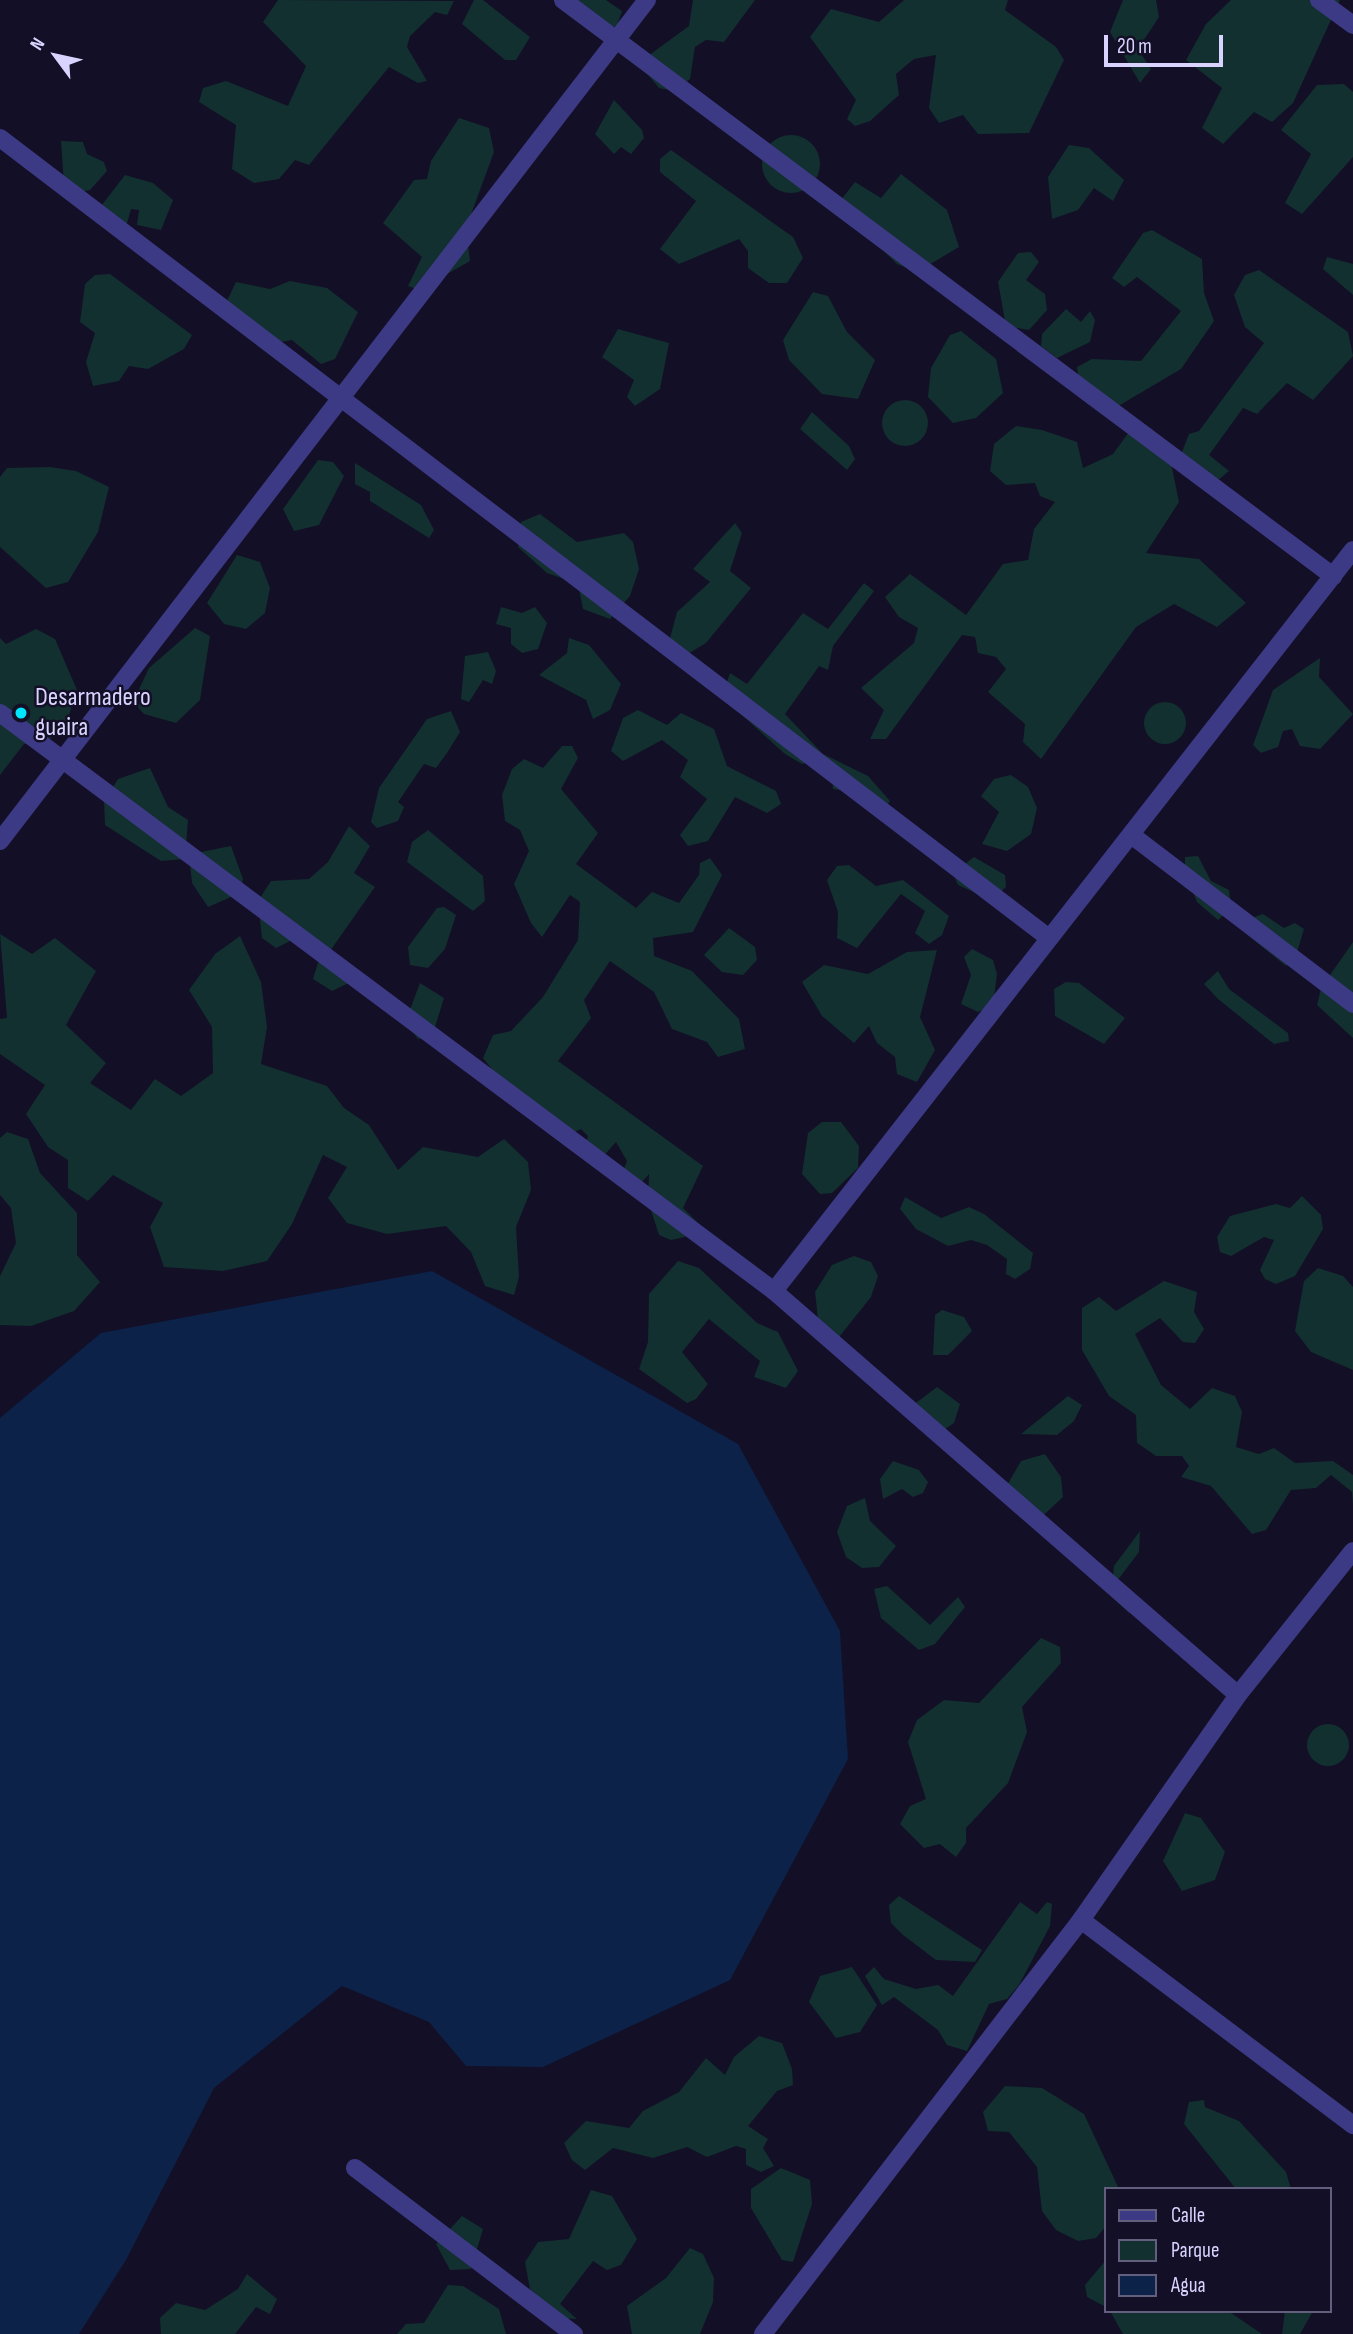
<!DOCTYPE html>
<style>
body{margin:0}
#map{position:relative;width:1353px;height:2334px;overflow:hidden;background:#130f26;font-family:"Sofia Sans Condensed",sans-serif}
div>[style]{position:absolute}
.green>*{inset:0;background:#12302f}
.round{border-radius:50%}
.water>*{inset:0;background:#0c2248}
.minor>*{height:18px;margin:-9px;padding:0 9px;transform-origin:9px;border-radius:9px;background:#3d3a85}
.dots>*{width:19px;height:19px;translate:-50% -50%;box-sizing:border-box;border:4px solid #130f26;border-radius:50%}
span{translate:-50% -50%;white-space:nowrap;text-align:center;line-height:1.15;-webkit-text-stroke:5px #130f26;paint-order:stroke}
.poi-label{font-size:26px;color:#d9d4ff}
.left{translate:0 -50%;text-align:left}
.legend{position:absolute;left:1104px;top:2187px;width:228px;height:126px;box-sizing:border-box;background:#130f26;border:2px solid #625e7d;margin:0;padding:9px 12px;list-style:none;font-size:21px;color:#d9d4ff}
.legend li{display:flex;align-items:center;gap:14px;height:35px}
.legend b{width:35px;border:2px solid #625e7d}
.north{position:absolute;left:21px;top:21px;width:70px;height:70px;-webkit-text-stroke:5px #130f26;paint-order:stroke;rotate:303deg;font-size:19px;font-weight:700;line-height:28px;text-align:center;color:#d9d4ff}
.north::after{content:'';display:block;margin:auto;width:24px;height:32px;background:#d9d4ff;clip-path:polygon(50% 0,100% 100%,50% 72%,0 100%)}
.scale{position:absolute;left:1104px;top:35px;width:119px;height:32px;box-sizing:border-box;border:4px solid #d9d4ff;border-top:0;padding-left:9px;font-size:21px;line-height:24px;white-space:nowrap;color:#d9d4ff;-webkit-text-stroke:5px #130f26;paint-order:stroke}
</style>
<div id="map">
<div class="green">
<div style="clip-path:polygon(278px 0,454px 1px,447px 15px,435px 12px,410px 36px,407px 47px,427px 81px,418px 83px,389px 67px,309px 165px,295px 160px,279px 179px,254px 183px,232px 169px,236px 125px,199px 102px,203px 88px,226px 81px,288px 106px,306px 66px,263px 22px)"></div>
<div style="clip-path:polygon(474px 0,483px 0,530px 37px,516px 60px,505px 60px,462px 24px)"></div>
<div style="clip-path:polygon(561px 0,606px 0,622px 11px,617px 26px,603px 28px)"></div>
<div style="clip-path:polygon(693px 0,755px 0,724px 42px,706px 40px,695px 47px,690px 79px,675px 91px,659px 88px,644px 70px,648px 56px,689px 26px)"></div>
<div style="clip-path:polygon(904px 0,1008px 0,1005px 10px,1056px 47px,1064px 60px,1029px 133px,978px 134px,963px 115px,939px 123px,929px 108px,936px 55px,914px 59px,896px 74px,899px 95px,870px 121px,855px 126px,847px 119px,856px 100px,810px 37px,831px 9px,879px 22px)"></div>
<div style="clip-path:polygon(1123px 0,1156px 0,1159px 17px,1138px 49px,1151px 69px,1140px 83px,1110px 32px)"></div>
<div style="clip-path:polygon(1231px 0,1340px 0,1293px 103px,1272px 122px,1254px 112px,1223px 144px,1202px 128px,1222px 88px,1186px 60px,1206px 24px)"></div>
<div style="clip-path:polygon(1344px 84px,1353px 92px,1353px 157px,1302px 214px,1285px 203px,1311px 154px,1281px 130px,1317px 85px)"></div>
<div style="clip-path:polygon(614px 100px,642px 130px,644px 138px,631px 154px,621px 147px,614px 154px,595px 134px)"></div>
<div style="clip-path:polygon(459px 118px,489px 128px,494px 152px,466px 228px,470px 261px,419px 290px,408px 286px,422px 257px,383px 223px,414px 180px,427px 179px,431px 161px)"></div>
<div class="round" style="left:762px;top:135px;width:58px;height:58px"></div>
<div style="clip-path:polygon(61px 141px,83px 142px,87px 154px,104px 162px,107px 171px,90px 190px,75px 193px,64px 185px)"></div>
<div style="clip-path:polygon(1069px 145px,1089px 148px,1124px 180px,1113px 201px,1094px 188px,1078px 210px,1052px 219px,1048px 177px)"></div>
<div style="clip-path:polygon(671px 150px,793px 237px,803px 258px,787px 283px,769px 283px,748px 268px,748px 251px,739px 239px,679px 264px,660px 249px,696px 201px,660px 172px,660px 159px)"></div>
<div style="clip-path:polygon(901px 174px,947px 210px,959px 247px,917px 272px,897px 264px,837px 205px,855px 182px,881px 198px)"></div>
<div style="clip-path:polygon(125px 175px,153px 183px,173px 200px,161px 230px,137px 225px,139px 210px,131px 209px,124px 234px,95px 214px)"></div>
<div style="clip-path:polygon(1152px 230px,1202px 259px,1204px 293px,1214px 321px,1181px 369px,1120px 405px,1089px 405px,1082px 399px,1077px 367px,1092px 359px,1141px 361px,1181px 311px,1137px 277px,1124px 287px,1112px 278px,1143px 233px)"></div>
<div style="clip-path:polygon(1031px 252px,1039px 262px,1026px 280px,1045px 294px,1047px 310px,1029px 330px,1006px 326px,998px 282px,1018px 253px)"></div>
<div style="clip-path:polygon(1327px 257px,1353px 264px,1353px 295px,1323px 269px)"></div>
<div style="clip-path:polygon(1259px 270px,1348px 332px,1353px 356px,1313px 400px,1287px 383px,1257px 414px,1243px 408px,1209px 455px,1229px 471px,1217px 481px,1179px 460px,1189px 434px,1199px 431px,1264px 343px,1245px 327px,1234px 295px,1245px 275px)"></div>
<div style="clip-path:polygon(110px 274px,192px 335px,184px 349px,148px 369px,129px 366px,119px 381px,93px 386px,86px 362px,95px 333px,80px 322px,85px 284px,95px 275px)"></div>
<div style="clip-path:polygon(290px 281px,327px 288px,358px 312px,335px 359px,321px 364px,292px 340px,263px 345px,223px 309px,236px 282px,270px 289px)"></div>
<div style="clip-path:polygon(813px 292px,828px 296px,847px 332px,875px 360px,858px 399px,822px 394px,789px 360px,783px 340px)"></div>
<div style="clip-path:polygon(1066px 309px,1081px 322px,1090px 311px,1095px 320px,1090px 342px,1057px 358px,1041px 346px,1042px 334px)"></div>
<div style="clip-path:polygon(618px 329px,669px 343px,660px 389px,635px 406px,627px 397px,634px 380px,602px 357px)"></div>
<div style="clip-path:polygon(961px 331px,996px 359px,1003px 393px,976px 418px,953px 423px,928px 397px,931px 368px,950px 335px)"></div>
<div class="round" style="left:882px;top:400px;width:46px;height:46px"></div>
<div style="clip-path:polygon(812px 412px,849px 446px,855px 459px,847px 470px,800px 429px)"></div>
<div style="clip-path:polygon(1134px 425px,1152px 429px,1170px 458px,1179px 502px,1146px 553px,1199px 559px,1246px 603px,1217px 627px,1174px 604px,1136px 627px,1041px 759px,1023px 742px,1025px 724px,988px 692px,1006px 669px,996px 657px,978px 653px,975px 637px,962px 635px,886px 739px,870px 739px,884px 710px,861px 688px,914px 643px,918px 628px,899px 617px,885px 597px,910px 574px,966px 615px,1003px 564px,1028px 560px,1034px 529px,1055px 502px,1040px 496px,1035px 483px,1006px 485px,990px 471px,994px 444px,1016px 426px,1042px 430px,1077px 442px,1083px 468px,1113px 454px)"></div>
<div style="clip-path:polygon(318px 460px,333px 462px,344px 476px,319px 525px,294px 531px,283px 509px)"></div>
<div style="clip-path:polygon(355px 463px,421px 505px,434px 530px,429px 538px,370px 501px,370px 492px,355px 484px)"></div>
<div style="clip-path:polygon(50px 467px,76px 471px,109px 487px,98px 532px,68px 582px,46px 588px,0 547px,0 477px,7px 468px)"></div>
<div style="clip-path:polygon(540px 514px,577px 542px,624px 533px,633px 542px,639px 569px,630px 596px,610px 619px,583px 609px,578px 584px,547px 573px,518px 547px,521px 522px)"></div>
<div style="clip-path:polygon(735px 523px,742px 533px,730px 571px,751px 588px,706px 643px,681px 658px,669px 642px,677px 612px,710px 582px,693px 569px)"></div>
<div style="clip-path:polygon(237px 555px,260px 562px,270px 588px,265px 613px,246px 629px,224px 624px,207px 603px)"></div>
<div style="clip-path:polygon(864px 583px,874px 591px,833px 646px,828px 670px,819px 666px,785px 714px,823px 754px,868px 776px,890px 801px,883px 811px,860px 793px,833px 789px,832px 774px,813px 760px,802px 764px,785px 754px,722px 697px,730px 673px,747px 684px,803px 613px,828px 629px)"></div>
<div style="clip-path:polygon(501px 607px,522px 613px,535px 607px,547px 623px,538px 649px,522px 653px,511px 644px,511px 628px,496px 624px)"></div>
<div style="clip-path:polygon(195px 628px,210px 636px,200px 700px,176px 723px,144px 714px,133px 702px,149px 668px)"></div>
<div style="clip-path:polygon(36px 629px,55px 639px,77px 690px,65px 728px,43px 744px,24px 744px,0 775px,0 638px,6px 644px)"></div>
<div style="clip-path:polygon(569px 638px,589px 645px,621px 684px,610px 710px,593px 719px,586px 700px,539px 675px,567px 653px)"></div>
<div style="clip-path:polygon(488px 652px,496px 671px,492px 684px,483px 680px,469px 702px,461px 699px,465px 656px)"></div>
<div style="clip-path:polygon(1320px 658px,1319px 677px,1353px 714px,1320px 749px,1300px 746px,1292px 729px,1283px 731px,1278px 747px,1261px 753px,1253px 745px,1273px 690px)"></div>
<div class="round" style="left:1144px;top:702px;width:42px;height:42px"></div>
<div style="clip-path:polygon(638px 710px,667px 725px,681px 713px,714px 729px,727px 766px,776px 791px,781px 804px,767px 813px,735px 797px,708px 841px,688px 846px,680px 835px,707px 799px,680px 777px,688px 760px,662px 740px,623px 761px,611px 751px,623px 718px)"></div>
<div style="clip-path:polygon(451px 711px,460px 732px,447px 753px,436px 768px,424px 764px,398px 802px,404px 807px,398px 821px,377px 828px,371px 822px,379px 788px,427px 719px)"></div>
<div style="clip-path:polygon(562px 746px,572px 746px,578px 758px,561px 789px,598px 833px,576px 864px,636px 908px,652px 892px,679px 903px,699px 875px,700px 863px,710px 858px,722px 875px,693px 932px,653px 938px,654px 956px,692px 971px,739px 1019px,745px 1049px,718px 1057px,707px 1042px,672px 1029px,654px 992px,610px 961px,584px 1000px,591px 1018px,558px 1061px,703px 1166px,683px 1208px,707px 1232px,671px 1240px,659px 1235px,648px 1201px,649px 1174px,634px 1191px,620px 1179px,627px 1161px,616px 1142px,600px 1160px,583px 1152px,588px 1136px,581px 1129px,570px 1134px,533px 1111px,526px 1094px,517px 1100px,483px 1058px,493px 1035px,511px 1031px,543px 997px,578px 940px,580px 902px,570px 895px,542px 937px,531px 923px,514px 884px,529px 851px,520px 830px,505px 821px,502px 795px,512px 769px,524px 759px,543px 768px)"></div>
<div style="clip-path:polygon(150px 768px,168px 807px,188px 820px,185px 859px,161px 861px,105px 825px,104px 801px,118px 779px)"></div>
<div style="clip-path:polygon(1011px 775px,1028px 787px,1037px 808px,1031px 834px,1007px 851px,982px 844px,999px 812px,981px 796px,994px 779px)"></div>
<div style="clip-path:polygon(349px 826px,370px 846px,354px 873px,375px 887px,330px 951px,357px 979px,332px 991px,313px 979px,320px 956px,306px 933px,276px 948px,262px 938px,258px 901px,271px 881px,309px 879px,328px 862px)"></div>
<div style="clip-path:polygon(428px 830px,483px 876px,485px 901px,473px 911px,407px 862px,412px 842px)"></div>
<div style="clip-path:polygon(231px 846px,243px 879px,240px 893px,208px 907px,192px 883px,190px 863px,196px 853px)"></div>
<div style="clip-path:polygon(1198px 856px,1211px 881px,1229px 890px,1231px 907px,1218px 920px,1197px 902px,1185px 872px,1185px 857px)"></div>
<div style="clip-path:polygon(974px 857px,1005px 875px,1006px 887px,991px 900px,958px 885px,953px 873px)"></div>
<div style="clip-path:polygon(849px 865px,876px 886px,903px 880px,925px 897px,949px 916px,942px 935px,929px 944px,915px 933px,925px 911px,901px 894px,857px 948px,837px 938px,838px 912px,827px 880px,837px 866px)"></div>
<div style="clip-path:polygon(444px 907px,456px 915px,445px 949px,428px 968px,410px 965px,408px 947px,437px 908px)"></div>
<div style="clip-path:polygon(1263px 914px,1284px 928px,1295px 923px,1304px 929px,1295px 959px,1286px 966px,1245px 933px,1240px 922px)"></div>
<div style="clip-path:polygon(729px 928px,755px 947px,757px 960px,743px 975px,722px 972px,704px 955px)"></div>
<div style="clip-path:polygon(0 934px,32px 954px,55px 938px,96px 971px,66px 1025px,106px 1063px,90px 1083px,131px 1110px,155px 1079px,181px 1096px,213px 1073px,212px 1027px,189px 990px,215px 954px,240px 936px,261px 982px,267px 1027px,261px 1064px,327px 1086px,344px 1108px,369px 1125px,398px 1170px,423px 1147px,478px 1157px,504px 1139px,528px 1162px,531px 1190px,516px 1227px,519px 1277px,514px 1295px,485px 1286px,471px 1252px,446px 1226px,387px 1234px,347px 1223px,328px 1198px,347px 1167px,323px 1155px,292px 1224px,267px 1261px,223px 1271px,164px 1267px,150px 1227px,163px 1203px,113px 1175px,88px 1201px,68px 1188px,68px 1160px,48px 1147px,26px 1114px,45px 1085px,0 1054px,0 1019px,7px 1018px)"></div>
<div style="clip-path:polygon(1353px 942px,1353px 1038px,1317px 1005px,1321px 988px)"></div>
<div style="clip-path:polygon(972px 949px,993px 960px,997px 974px,993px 1006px,978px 1012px,961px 1004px,971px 975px,964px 957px)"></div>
<div style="clip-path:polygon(937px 950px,920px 1017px,935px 1050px,917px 1082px,897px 1074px,895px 1057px,877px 1043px,869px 1026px,854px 1043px,822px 1016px,802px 982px,824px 965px,868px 974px,907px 952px)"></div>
<div style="clip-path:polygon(1218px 971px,1229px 989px,1288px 1033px,1289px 1041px,1274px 1044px,1218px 999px,1204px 984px)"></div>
<div style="clip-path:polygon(1066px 982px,1079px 983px,1125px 1018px,1104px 1044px,1055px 1016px,1054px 989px)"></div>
<div style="clip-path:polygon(420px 983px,444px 998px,432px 1037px,418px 1039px,405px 1023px)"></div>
<div style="clip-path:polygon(822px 1122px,841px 1122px,859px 1146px,858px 1168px,832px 1193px,820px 1194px,802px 1174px,808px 1133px)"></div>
<div style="clip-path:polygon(7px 1132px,28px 1139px,40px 1173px,77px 1213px,77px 1255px,100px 1282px,74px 1311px,31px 1326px,0 1325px,0 1276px,16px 1243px,11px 1208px,0 1195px,0 1138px)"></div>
<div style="clip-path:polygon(1302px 1196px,1321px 1215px,1323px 1229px,1295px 1276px,1276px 1284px,1265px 1279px,1260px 1270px,1274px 1240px,1264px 1237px,1231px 1256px,1220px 1252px,1217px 1237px,1230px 1216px,1276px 1204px,1290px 1208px)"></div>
<div style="clip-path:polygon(905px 1197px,941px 1218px,969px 1207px,984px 1214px,1033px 1253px,1030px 1269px,1015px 1279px,1006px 1274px,1007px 1259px,987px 1245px,971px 1240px,948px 1246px,916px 1229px,900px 1209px)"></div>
<div style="clip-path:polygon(854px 1256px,871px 1262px,878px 1276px,871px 1297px,839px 1337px,819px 1328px,815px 1292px,832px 1265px)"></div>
<div style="clip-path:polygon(678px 1261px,699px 1268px,757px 1323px,778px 1332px,798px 1371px,786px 1388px,754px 1377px,760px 1361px,709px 1319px,682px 1352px,708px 1384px,696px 1399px,687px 1403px,639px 1369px,648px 1342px,649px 1294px)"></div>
<div style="clip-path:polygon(1318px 1268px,1343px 1276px,1353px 1287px,1353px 1370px,1311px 1352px,1295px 1331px,1304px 1281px)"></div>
<div style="clip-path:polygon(1164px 1281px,1197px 1292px,1194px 1312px,1204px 1329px,1195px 1343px,1183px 1342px,1160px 1318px,1135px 1334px,1161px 1385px,1190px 1409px,1212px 1388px,1235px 1396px,1242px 1412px,1236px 1447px,1259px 1454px,1274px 1448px,1295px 1463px,1333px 1461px,1353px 1475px,1353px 1505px,1352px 1492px,1331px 1475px,1316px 1488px,1291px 1490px,1266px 1530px,1252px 1534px,1211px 1486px,1181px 1477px,1189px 1466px,1182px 1456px,1156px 1456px,1137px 1443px,1136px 1415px,1109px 1396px,1082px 1350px,1082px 1308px,1099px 1297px,1116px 1311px)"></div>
<div style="clip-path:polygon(942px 1310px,964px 1317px,972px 1331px,948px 1355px,933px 1355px,935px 1315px)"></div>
<div style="clip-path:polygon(937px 1387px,960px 1404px,954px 1423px,933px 1437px,904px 1412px)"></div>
<div style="clip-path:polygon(1068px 1396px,1082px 1405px,1074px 1421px,1057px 1435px,1021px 1434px)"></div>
<div style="clip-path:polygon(1045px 1454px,1061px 1477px,1063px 1497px,1032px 1526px,1006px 1487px,1021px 1461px)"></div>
<div style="clip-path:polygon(893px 1461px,919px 1470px,928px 1482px,923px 1493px,913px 1497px,902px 1489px,883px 1499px,880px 1479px)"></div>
<div style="clip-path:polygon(865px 1498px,870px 1521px,896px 1546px,879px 1567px,862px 1568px,846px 1557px,837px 1532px,847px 1506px)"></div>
<div style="clip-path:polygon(1140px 1531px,1139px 1552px,1117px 1581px,1135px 1607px,1129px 1613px,1111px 1596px,1114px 1566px)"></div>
<div style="clip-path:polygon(887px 1586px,930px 1625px,958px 1597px,965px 1607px,935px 1644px,919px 1650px,881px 1618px,874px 1589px)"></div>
<div style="clip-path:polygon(1041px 1638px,1060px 1647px,1061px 1663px,1022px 1707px,1027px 1732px,1008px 1783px,966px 1828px,966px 1843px,956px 1857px,940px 1844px,924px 1848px,900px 1824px,910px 1806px,926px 1799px,908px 1742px,917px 1720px,944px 1700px,979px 1703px)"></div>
<div class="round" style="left:1307px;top:1724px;width:42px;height:42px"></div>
<div style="clip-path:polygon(1185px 1813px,1201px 1818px,1225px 1852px,1215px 1880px,1182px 1891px,1163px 1861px)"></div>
<div style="clip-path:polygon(899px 1896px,982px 1950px,975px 1962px,936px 1960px,903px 1935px,891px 1923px,889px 1905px)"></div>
<div style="clip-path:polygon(1020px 1902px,1037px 1914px,1047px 1902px,1052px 1904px,1050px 1926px,1019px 1985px,1007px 1999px,989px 2004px,967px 2051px,947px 2045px,938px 2030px,894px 1997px,882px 2005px,865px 1976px,874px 1967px,884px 1979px,916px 1989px,938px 1985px,953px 1996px)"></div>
<div style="clip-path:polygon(852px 1967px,877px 2005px,860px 2032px,836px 2038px,809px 2002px,820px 1976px)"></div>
<div style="clip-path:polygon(759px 2036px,782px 2043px,792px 2069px,793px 2085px,777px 2091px,748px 2126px,768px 2139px,763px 2148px,774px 2166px,761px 2172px,746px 2165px,746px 2149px,736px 2146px,707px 2157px,687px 2147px,653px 2158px,613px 2148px,585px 2170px,572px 2160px,564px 2143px,586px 2121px,629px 2128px,643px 2111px,679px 2092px,706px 2058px,725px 2075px,734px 2057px)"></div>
<div style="clip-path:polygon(1005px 2086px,1042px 2088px,1084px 2114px,1119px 2189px,1106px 2189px,1106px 2226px,1096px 2238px,1078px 2241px,1056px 2230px,1042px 2211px,1037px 2167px,1009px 2132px,988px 2131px,983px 2112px)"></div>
<div style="clip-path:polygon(1204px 2100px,1205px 2107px,1239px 2121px,1286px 2172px,1291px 2189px,1236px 2189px,1184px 2124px,1189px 2102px)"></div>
<div style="clip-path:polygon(781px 2168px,810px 2180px,812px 2204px,793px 2262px,782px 2260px,751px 2208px,751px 2189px)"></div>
<div style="clip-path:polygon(591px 2190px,612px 2196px,637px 2239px,621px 2265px,607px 2270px,593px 2261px,560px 2304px,577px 2319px,556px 2318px,530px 2289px,525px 2262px,538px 2242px,569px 2239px)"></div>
<div style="clip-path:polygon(462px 2216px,483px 2229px,471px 2269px,450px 2270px,436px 2244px)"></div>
<div style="clip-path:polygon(690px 2248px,703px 2254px,714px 2278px,713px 2302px,700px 2334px,632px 2334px,627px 2306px,666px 2278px)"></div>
<div style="clip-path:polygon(1106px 2260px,1106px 2307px,1087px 2297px,1085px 2285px)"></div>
<div style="clip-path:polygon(247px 2274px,277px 2299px,270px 2314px,256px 2307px,235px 2334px,161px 2334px,160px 2318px,176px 2303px,205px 2310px,238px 2289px)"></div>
<div style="clip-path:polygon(448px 2285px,463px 2286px,499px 2309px,506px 2334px,397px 2334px,406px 2324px,424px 2323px)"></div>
<div style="clip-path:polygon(1110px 2311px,1228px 2311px,1262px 2334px,1123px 2334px)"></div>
<div style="clip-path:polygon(1285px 2311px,1313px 2311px,1300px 2334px,1282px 2334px)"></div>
</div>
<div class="water">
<div style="clip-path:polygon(432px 1271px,738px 1444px,840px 1631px,848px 1759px,730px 1980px,543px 2067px,466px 2066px,429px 2022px,342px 1986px,214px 2088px,126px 2260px,79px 2334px,0 2334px,0 1418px,101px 1333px)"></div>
</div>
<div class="minor">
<div style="left:563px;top:0;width:962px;rotate:36.8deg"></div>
<div style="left:1319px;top:0;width:42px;rotate:36.3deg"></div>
<div style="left:0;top:138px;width:1319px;rotate:37.33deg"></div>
<div style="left:0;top:713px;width:966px;rotate:36.75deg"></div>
<div style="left:774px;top:1291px;width:615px;rotate:41.05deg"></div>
<div style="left:1134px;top:837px;width:275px;rotate:37.3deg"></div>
<div style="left:0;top:841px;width:1061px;rotate:-52.43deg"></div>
<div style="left:774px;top:1291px;width:940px;rotate:-52deg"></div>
<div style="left:1081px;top:1920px;width:341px;rotate:37deg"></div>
<div style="left:355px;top:2168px;width:275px;rotate:37.2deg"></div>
<div style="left:763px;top:2334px;width:522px;rotate:-52.47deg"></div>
<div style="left:1081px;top:1920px;width:274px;rotate:-55.1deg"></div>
<div style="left:1238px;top:1695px;width:184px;rotate:-51.4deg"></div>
</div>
<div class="dots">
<div style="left:21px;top:713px;background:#00e5ff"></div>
</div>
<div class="poi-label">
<span class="left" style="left:35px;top:713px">Desarmadero<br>guaira</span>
</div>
<ul class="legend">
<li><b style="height:9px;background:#3d3a85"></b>Calle</li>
<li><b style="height:19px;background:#12302f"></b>Parque</li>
<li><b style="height:19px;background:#0c2248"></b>Agua</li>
</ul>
<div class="north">N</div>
<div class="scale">20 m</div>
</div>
